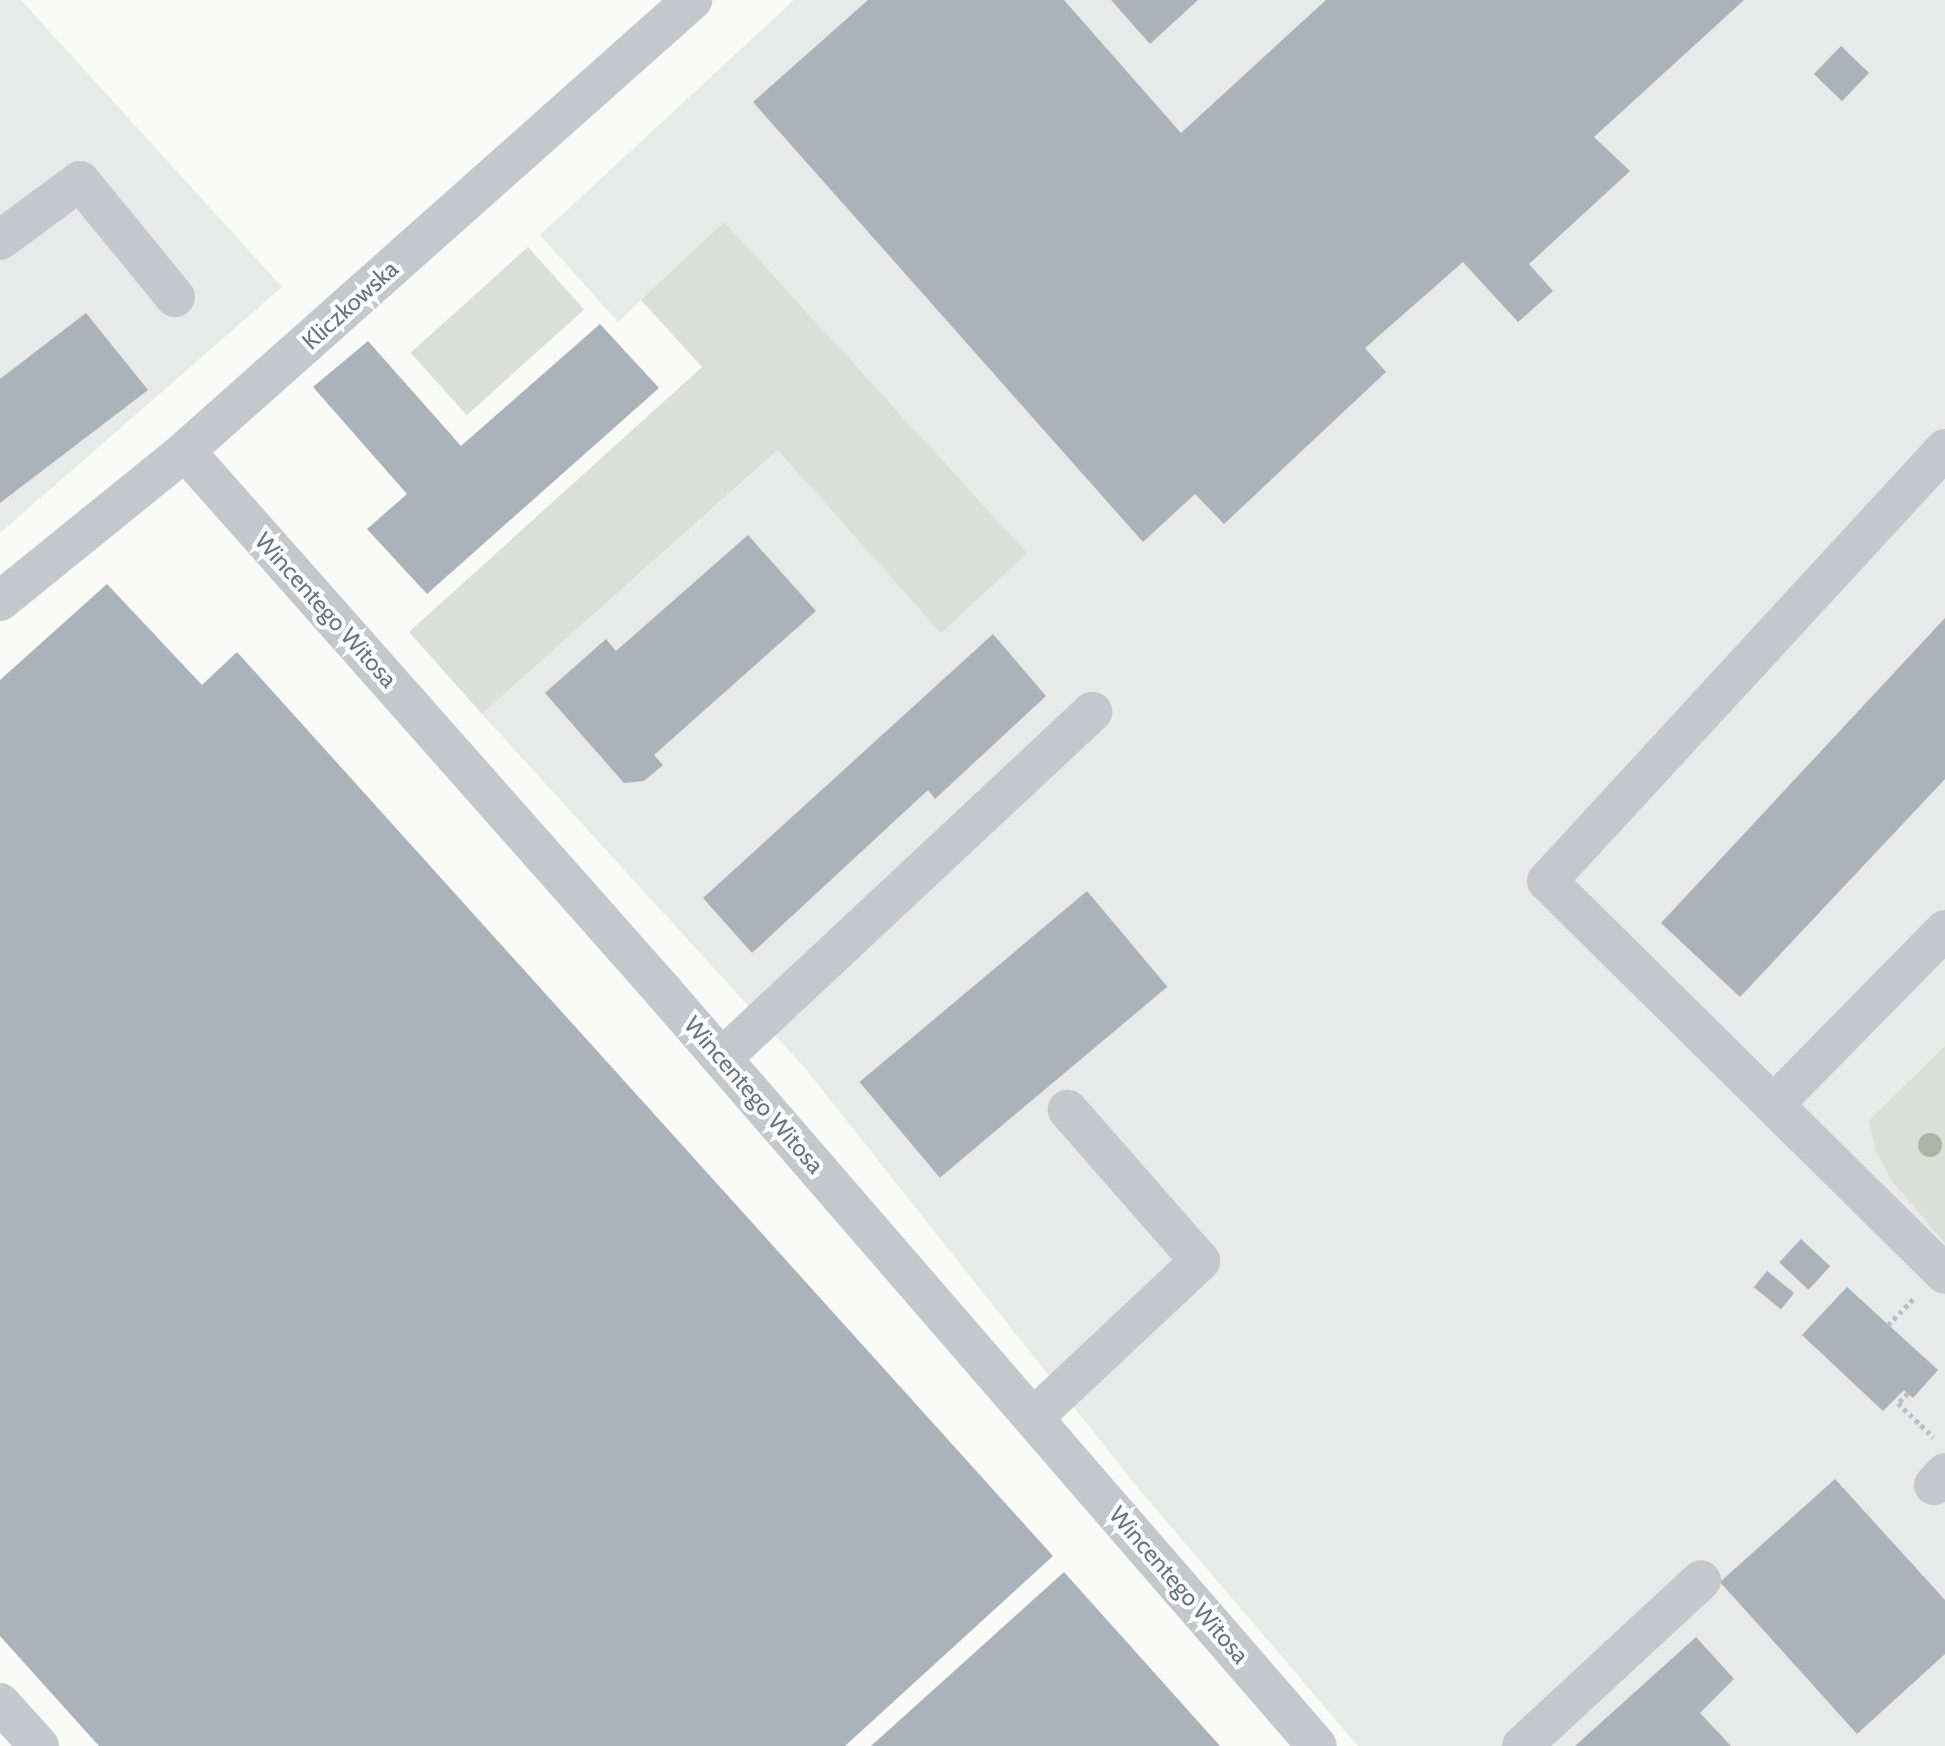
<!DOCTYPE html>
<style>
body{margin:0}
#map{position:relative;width:1945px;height:1746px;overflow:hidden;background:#fafaf8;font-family:Cabin,sans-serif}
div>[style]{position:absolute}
.built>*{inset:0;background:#e8e9e9}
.green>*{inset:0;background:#dadfd7;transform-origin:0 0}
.building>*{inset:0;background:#aab3b9;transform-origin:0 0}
.path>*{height:5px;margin-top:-2.5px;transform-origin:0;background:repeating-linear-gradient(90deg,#bbbfc2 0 4px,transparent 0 8px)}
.minor>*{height:40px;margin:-20px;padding:0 20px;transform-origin:20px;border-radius:20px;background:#c3c8cc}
.trees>*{width:24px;height:24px;margin:-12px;border-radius:50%;background:#aab4a7}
span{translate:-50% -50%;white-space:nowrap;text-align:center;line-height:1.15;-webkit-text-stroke:8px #fff;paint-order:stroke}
.street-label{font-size:24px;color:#657683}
</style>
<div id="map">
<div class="built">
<div style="clip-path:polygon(0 0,21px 0,282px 287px,0 533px)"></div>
<div style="clip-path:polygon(794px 0,1945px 0,1945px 1746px,1358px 1746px,1138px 1488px,804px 1067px,482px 714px,779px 450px,941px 632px,724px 222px,618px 322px,540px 235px)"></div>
</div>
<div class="green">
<div style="clip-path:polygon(724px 222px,1027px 553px,941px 633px,778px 450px,482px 714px,409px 632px,702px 367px,641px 300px)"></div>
<div style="left:528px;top:247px;width:84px;height:158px;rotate:48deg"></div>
<div style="clip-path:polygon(1945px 1046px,1945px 1243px,1891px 1180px,1876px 1151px,1869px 1121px)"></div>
</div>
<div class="building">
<div style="clip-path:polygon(868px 0,1064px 0,1181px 133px,1326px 0,1744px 0,1594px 137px,1630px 171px,1529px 264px,1553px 291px,1518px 322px,1463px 262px,1365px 348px,1386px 372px,1224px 524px,1195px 494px,1143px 542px,753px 102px)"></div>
<div style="clip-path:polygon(1111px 0,1198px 0,1150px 44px)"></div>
<div style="left:1841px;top:46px;width:39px;height:39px;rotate:44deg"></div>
<div style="clip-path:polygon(86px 313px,148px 390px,0 503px,0 379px)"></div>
<div style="clip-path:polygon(600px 324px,659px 388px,427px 594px,367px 529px,407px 494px,313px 387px,368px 341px,461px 446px)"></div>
<div style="clip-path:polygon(748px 535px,816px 611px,654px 755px,663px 765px,644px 781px,624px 783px,545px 693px,606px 639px,616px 651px)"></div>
<div style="clip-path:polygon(107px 584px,202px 685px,237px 652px,1053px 1556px,845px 1746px,99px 1746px,0 1636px,0 680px)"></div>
<div style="clip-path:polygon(1945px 618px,1945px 779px,1740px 997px,1661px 923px)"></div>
<div style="clip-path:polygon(993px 634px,1046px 696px,935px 799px,928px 790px,752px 953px,703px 898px)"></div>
<div style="left:1087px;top:891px;width:125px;height:297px;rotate:50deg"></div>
<div style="left:1801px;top:1239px;width:40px;height:32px;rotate:43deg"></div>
<div style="left:1767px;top:1271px;width:35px;height:21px;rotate:39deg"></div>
<div style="clip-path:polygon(1847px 1287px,1938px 1370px,1913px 1398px,1904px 1390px,1883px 1411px,1802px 1335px)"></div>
<div style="clip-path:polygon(1835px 1479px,1945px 1600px,1945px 1654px,1857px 1734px,1720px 1582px)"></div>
<div style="clip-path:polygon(1064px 1572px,1220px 1746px,871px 1746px)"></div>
<div style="clip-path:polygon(1696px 1637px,1734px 1679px,1700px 1713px,1731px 1746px,1575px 1746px)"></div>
</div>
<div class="path">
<div style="left:1888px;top:1325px;width:39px;rotate:-46deg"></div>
<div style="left:1908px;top:1393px;width:14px;rotate:135deg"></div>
<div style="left:1898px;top:1403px;width:49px;rotate:44.2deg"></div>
</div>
<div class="minor">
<div style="left:0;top:240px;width:99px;rotate:-36.4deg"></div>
<div style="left:80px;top:181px;width:150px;rotate:50.7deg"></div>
<div style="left:1945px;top:449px;width:587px;rotate:132.65deg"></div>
<div style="left:1547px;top:881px;width:559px;rotate:44.64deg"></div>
<div style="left:185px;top:451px;width:723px;rotate:48.48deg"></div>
<div style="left:664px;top:992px;width:997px;rotate:49.11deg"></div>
<div style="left:0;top:601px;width:238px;rotate:-39deg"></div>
<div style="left:185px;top:451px;width:679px;rotate:-41.65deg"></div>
<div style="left:722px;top:1058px;width:507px;rotate:-43.08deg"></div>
<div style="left:1774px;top:1104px;width:244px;rotate:-45.5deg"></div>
<div style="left:1034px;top:1417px;width:228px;rotate:-43.2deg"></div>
<div style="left:1200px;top:1261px;width:201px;rotate:-131.2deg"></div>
<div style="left:1934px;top:1485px;width:16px;rotate:-47deg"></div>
<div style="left:0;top:1703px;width:58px;rotate:47.8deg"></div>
<div style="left:1522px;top:1746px;width:244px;rotate:-42.8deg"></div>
</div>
<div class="trees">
<div style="left:1930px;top:1145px"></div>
</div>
<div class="street-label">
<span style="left:350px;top:305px;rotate:-42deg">Kliczkowska</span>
<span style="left:326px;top:610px;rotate:48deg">Wincentego Witosa</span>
<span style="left:754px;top:1095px;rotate:49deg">Wincentego Witosa</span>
<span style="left:1179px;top:1585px;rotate:49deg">Wincentego Witosa</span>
</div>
</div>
